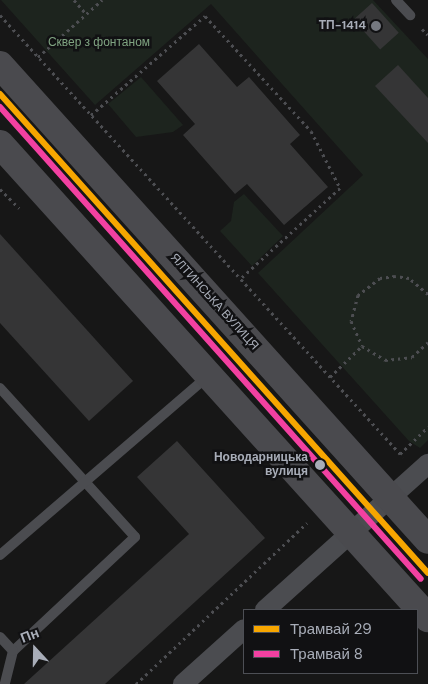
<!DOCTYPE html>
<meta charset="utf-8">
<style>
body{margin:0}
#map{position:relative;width:428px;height:684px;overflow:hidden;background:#171717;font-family:"DM Sans",sans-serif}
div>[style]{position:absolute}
.green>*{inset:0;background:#1d241e}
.building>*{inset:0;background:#353536;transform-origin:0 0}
.path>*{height:3px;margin-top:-1.5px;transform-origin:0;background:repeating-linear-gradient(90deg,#4d4e52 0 2.5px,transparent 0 6.5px)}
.lane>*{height:10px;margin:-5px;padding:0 5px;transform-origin:5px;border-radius:5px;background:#4b4c50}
.street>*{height:20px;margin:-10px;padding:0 10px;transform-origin:10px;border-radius:10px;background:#4b4c50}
.secondary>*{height:28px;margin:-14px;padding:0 14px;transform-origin:14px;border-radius:14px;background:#4a4a4e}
.tram-1>*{height:6px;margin:-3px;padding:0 3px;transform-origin:3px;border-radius:3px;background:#f7a600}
.tram-2>*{height:6px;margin:-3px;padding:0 3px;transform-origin:3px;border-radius:3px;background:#f240a1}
.dots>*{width:14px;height:14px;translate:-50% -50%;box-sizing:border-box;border:2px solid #111113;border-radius:50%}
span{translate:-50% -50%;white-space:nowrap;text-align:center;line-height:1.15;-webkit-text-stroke:5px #111113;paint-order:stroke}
.poi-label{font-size:12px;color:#a8adb8;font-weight:700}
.right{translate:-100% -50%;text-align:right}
.park-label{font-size:12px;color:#7fa381}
.street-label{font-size:12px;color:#a8adb8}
.stop-label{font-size:12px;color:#a8adb8;font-weight:700}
.legend{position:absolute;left:243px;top:609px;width:175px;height:65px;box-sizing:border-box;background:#111113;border:1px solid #4d4f55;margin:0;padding:6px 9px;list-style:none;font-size:15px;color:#a8adb8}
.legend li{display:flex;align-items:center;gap:10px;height:25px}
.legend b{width:25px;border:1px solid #4d4f55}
.north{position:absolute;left:10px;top:624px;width:50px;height:50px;-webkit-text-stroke:4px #111113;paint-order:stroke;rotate:339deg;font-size:14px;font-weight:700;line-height:20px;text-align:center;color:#a8adb8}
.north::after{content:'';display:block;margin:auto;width:18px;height:22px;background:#a8adb8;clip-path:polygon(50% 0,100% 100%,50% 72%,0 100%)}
</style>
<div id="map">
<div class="green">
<div style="clip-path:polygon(1px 0,373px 0,428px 59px,428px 440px,420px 448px,409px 441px,258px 273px,363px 175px,211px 4px,95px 105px)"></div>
<div style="clip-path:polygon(141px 77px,183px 125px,173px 132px,136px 137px,108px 104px)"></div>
<div style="clip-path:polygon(244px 194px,283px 236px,252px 266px,220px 231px,231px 221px,234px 202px)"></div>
</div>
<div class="building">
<div style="left:372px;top:3px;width:40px;height:25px;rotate:48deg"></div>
<div style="clip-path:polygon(199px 44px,237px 87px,249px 77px,300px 135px,290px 144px,328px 187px,284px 225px,247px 184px,235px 194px,183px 135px,195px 124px,157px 81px)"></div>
<div style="clip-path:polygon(398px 65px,428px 98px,428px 143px,375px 86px)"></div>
<div style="clip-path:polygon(0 234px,133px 381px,89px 421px,0 323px)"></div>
<div style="clip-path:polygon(177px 441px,265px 538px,105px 684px,24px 684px,189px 534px,137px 477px)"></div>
</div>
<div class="path">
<div style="left:74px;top:0;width:18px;rotate:49deg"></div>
<div style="left:0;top:15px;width:598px;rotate:47.64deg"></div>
<div style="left:422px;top:29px;width:8px;rotate:45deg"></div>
<div style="left:38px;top:57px;width:86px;rotate:-41.7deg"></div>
<div style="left:91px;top:115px;width:151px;rotate:-41deg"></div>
<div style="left:205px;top:16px;width:156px;rotate:47.3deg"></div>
<div style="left:311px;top:131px;width:64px;rotate:63deg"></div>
<div style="left:340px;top:188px;width:135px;rotate:137.7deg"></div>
<div style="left:0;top:189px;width:27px;rotate:45deg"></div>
<div style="left:428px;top:294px;width:25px;rotate:-140deg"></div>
<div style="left:409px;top:278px;width:14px;rotate:-172deg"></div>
<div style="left:395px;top:276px;width:15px;rotate:172deg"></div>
<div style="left:380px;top:278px;width:28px;rotate:142deg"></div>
<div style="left:358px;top:295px;width:27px;rotate:105deg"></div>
<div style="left:351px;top:321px;width:27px;rotate:66deg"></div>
<div style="left:362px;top:346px;width:27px;rotate:31deg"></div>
<div style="left:385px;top:360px;width:27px;rotate:-6deg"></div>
<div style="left:412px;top:357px;width:22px;rotate:-43deg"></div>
<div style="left:330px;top:377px;width:45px;rotate:-44.1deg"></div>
<div style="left:400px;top:454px;width:39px;rotate:-44deg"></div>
<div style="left:136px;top:684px;width:235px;rotate:-43.3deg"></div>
</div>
<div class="lane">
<div style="left:396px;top:0;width:21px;rotate:47deg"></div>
<div style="left:0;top:388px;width:201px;rotate:47.8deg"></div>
<div style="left:135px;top:537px;width:167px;rotate:136.9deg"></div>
<div style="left:13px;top:651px;width:34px;rotate:104deg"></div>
<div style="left:0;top:555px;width:274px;rotate:-40.7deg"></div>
<div style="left:0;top:637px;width:19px;rotate:47deg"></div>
</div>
<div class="street">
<div style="left:265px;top:610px;width:219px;rotate:-41.9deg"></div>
<div style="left:183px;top:684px;width:82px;rotate:-42deg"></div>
</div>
<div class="secondary">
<div style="left:0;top:65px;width:639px;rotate:47.98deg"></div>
<div style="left:0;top:144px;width:639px;rotate:47.92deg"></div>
</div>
<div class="tram-1">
<div style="left:0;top:94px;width:642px;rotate:48.22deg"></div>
</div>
<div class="tram-2">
<div style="left:0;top:107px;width:632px;rotate:48.27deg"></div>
</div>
<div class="dots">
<div style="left:376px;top:26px;background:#757880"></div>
<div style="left:320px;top:465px;background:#a8adb8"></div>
</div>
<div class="poi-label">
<span class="right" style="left:366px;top:26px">ТП-1414</span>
</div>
<div class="park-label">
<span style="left:99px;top:43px">Сквер з фонтаном</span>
</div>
<div class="street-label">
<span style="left:214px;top:302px;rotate:48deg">ЯЛТИНСЬКА ВУЛИЦЯ</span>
</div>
<div class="stop-label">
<span class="right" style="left:308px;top:465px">Новодарницька<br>вулиця</span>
</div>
<ul class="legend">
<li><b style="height:6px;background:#f7a600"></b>Трамвай 29</li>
<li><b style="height:6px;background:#f240a1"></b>Трамвай 8</li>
</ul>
<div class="north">Пн</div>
</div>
